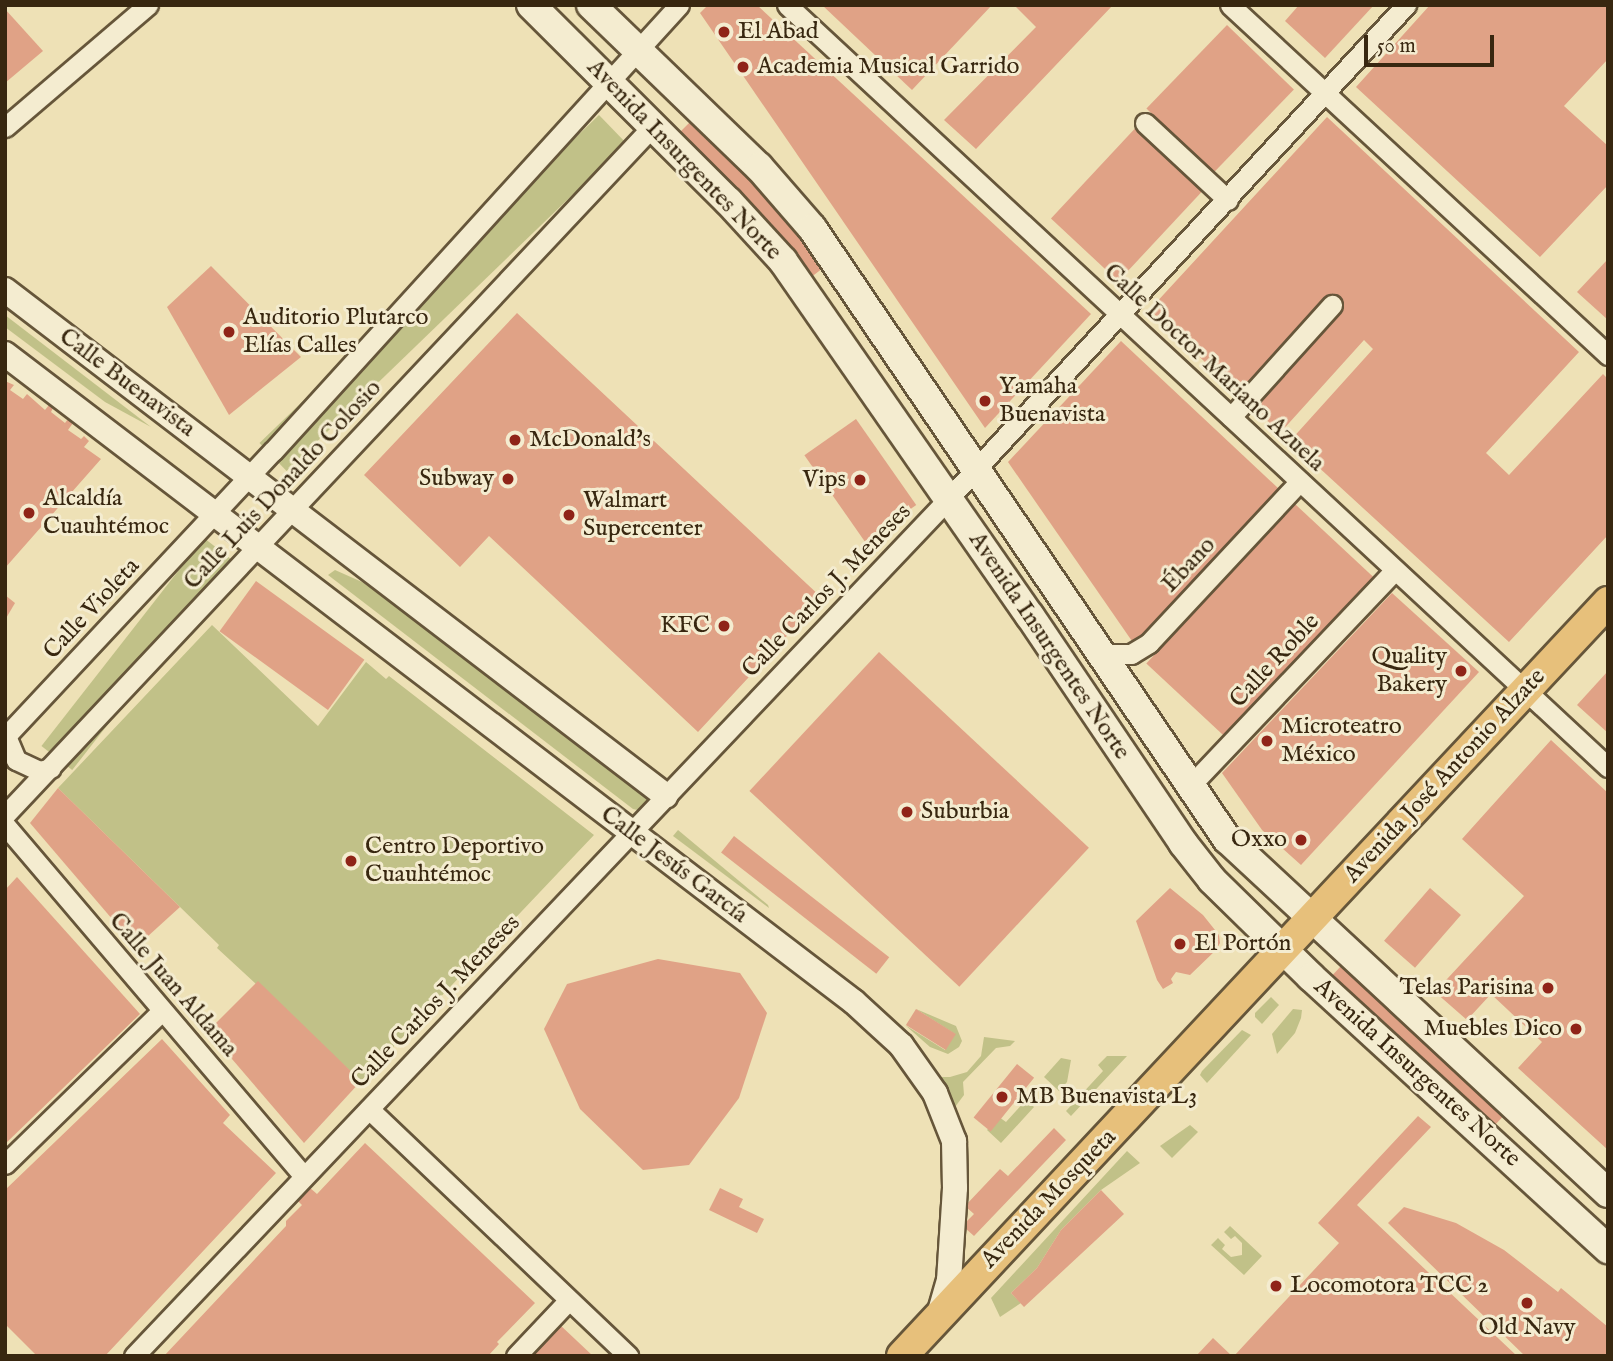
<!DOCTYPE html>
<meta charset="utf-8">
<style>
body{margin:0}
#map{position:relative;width:1613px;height:1361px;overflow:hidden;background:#eee1b6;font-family:"IM FELL English",serif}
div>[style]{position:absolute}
.green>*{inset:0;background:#c1c188;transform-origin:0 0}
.building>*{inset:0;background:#e0a286;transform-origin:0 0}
.roads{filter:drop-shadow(2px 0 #66563a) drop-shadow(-2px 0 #66563a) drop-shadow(0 2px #66563a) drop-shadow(0 -2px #66563a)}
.minor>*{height:19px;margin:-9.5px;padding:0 9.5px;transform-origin:9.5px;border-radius:9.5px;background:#f4ecd0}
.tertiary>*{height:24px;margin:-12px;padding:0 12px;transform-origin:12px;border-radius:12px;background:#f4ecd0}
.secondary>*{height:28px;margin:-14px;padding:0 14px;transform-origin:14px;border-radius:14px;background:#f4ecd0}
.primary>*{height:30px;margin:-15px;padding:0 15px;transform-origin:15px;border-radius:15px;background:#e7c07b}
.dots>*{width:19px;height:19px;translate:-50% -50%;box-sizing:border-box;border:4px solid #f4ecd0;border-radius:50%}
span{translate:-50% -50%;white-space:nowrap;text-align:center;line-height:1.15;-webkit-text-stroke:6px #f4ecd0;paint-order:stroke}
.poi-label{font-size:24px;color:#382710}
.left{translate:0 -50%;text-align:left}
.right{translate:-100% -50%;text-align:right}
.street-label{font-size:24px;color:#382710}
.frame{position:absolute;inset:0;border:7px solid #382710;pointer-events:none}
.scale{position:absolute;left:1364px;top:35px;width:130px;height:32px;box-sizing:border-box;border:4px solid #382710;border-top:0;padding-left:9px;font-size:21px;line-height:24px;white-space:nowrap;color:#382710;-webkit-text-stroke:5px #f4ecd0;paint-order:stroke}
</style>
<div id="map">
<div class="green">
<div style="left:599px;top:115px;width:39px;height:472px;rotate:46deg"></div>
<div style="clip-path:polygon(5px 315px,151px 427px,105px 402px,5px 327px)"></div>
<div style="left:204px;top:538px;width:39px;height:264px;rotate:38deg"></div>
<div style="clip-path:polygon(335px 570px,362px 582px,419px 620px,651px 798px,642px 811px,633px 809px,328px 575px)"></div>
<div style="clip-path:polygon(212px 625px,318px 726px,366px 662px,386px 679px,389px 676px,594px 835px,361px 1081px,217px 948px,219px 945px,58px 788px)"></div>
<div style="clip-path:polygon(678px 830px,768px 905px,769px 908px,673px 836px)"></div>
<div style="clip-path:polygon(1271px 997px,1279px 1005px,1262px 1024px,1255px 1017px,1255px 1013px)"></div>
<div style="clip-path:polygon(916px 1009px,956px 1026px,962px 1041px,959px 1047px,948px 1054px,930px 1047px,905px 1025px,945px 1050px,955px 1034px)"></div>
<div style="clip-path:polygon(1293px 1009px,1302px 1010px,1301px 1018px,1295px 1033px,1277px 1054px,1272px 1034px)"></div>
<div style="clip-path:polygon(1242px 1030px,1251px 1035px,1207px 1083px,1200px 1075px,1202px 1071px)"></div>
<div style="clip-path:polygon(984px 1037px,1015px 1041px,1010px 1046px,996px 1048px,963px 1082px,964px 1095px,952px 1111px,940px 1077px,950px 1077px,967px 1072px,981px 1056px)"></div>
<div style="clip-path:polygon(1107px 1056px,1127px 1056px,1071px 1116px,1066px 1111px,1103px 1071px,1098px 1065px)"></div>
<div style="clip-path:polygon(1061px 1058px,1071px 1060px,1067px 1082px,1059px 1091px,1044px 1077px)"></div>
<div style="clip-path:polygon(1026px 1100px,1034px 1107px,1001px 1143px,987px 1130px,999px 1117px,1006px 1122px)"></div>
<div style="clip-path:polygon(1190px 1125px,1198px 1132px,1172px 1158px,1160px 1146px)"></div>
<div style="clip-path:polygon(1127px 1151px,1140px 1163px,1101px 1190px,1061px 1230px,1037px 1268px,1011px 1293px,1021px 1303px,1000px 1317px,991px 1298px)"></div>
<div style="clip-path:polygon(1230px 1226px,1262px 1256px,1244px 1275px,1211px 1245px,1218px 1238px,1225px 1245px,1222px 1249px,1231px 1257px,1242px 1255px,1242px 1243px,1235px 1236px,1231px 1239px,1224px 1232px)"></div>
</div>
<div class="building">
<div style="clip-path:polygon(708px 5px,757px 5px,1091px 314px,985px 428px,700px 13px)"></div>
<div style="clip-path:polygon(822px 5px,992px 5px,912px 90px)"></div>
<div style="clip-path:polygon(1014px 5px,1113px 5px,976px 149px,944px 120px,1036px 27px)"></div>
<div style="clip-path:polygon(1299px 5px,1374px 5px,1325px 58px,1285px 21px)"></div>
<div style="clip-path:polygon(1430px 5px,1608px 5px,1608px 59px,1564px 106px,1608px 146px,1608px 185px,1540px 257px,1356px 87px)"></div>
<div style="clip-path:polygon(5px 9px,43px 51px,5px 83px)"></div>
<div style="left:1227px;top:25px;width:93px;height:116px;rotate:44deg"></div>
<div style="clip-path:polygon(1327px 117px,1579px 352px,1486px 453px,1509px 475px,1603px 374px,1608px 379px,1608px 535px,1509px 642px,1290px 441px,1373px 349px,1364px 340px,1280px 433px,1253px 407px,1341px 311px,1328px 300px,1240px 395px,1153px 313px,1153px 306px)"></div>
<div style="clip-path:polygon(691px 121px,783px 214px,823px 268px,810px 278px,771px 226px,679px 133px)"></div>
<div style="left:1141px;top:122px;width:92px;height:132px;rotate:43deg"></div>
<div style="clip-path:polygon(1608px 259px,1608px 320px,1577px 292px)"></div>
<div style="clip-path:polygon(211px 266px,301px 357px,229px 415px,167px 307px)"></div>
<div style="clip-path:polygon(517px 313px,822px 598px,698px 732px,489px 536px,460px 567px,364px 475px)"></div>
<div style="clip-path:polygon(1121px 341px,1279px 489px,1134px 644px,1008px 462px)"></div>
<div style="clip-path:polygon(5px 381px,14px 385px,10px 390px,23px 399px,27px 394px,45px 410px,49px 405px,53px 408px,51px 412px,65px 423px,68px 419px,73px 423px,68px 430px,81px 439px,84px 436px,89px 441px,84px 447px,101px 459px,5px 568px)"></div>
<div style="left:856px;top:419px;width:105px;height:63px;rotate:55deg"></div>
<div style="left:1295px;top:504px;width:109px;height:218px;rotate:43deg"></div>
<div style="left:256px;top:581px;width:134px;height:62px;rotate:36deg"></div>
<div style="clip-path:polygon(1392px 593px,1479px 672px,1301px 865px,1262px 830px,1222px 773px)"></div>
<div style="clip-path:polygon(5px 595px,15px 603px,5px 620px)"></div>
<div style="left:879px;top:652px;width:287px;height:190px;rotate:43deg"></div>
<div style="clip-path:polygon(1608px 671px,1608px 733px,1577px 705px)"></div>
<div style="clip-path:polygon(1551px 740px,1608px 793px,1608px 1150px,1518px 1068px,1542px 1042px,1491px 994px,1467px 1020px,1435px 992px,1524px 896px,1462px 839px)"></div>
<div style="clip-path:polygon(58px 788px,180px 907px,136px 947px,30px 823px)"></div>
<div style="left:734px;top:836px;width:197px;height:21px;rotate:38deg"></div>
<div style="clip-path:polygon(17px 877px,140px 1014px,5px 1144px,5px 890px)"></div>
<div style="clip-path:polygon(1170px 888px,1203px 915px,1219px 935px,1220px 943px,1216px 950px,1190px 975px,1176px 972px,1171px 979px,1173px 983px,1163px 989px,1157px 980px,1136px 921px)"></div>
<div style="left:1430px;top:888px;width:41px;height:70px;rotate:41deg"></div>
<div style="clip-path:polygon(658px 959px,740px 973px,767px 1013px,739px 1098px,689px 1165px,643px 1170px,580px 1109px,544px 1029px,567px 984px)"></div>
<div style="left:1341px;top:966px;width:221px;height:18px;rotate:43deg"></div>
<div style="clip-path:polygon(258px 981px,361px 1081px,304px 1143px,208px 1031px)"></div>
<div style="left:916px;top:1009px;width:47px;height:19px;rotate:32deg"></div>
<div style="clip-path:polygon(162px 1039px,230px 1115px,223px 1123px,276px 1173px,105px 1356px,37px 1356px,5px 1324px,5px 1190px)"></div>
<div style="left:1017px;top:1064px;width:22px;height:69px;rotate:39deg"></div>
<div style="clip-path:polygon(1418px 1116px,1431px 1127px,1357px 1205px,1517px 1356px,1234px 1356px,1339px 1243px,1318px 1223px)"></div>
<div style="clip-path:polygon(1054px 1128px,1066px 1140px,974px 1236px,965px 1228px,965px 1223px,974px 1214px,965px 1206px,1000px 1169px,1008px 1176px)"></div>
<div style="clip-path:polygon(365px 1143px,535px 1303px,497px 1342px,499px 1344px,488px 1356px,164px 1356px,286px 1226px,286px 1221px,302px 1205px,290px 1193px,302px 1181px,317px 1194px)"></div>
<div style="clip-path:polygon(720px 1188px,743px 1199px,739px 1207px,764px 1219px,757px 1233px,709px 1210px)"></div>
<div style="clip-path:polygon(1101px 1190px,1124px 1214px,1024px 1307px,1011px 1293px,1037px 1268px,1061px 1230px)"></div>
<div style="clip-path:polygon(1404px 1207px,1456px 1223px,1504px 1250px,1558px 1292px,1561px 1288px,1608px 1327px,1608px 1356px,1525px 1356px,1388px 1223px)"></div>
<div style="clip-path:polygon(559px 1324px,593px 1356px,529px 1356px)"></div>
<div style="clip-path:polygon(1213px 1338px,1232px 1356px,1196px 1356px)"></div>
</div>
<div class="roads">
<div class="minor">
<div style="left:787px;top:5px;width:1120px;rotate:42.87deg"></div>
<div style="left:1230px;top:5px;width:515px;rotate:42.8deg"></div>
<div style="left:1145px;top:123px;width:113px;rotate:42.9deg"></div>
<div style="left:5px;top:127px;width:188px;rotate:-40.5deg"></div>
<div style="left:1231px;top:417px;width:151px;rotate:-48deg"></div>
<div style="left:1100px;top:654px;width:31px"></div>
<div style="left:1131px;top:654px;width:21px;rotate:-31deg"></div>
<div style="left:1149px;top:643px;width:221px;rotate:-47deg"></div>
<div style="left:6px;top:736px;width:26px;rotate:67deg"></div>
<div style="left:16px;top:760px;width:26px;rotate:25deg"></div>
<div style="left:40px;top:771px;width:11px;rotate:-15deg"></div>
<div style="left:5px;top:737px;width:392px;rotate:-46.9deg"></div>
<div style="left:273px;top:451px;width:603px;rotate:-47.69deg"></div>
<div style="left:1189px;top:787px;width:299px;rotate:-46.5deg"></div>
<div style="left:5px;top:815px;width:946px;rotate:-46.76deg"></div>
<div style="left:5px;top:825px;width:461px;rotate:49.6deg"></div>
<div style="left:369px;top:1109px;width:358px;rotate:43.6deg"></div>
<div style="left:5px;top:1164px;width:219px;rotate:-44.3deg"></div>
<div style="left:134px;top:1356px;width:1182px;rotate:-46.47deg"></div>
<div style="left:948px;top:499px;width:674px;rotate:-47.17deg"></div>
<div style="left:516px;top:1356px;width:77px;rotate:-46.6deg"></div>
</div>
<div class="tertiary">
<div style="left:5px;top:290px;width:832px;rotate:37.43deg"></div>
<div style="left:5px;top:354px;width:1068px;rotate:37.35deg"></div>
<div style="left:854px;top:1002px;width:64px;rotate:42.5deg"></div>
<div style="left:901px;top:1045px;width:59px;rotate:54.7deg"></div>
<div style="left:935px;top:1093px;width:52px;rotate:68.4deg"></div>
<div style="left:954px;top:1141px;width:47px;rotate:88.8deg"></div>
<div style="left:955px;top:1188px;width:92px;rotate:93.7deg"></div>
<div style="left:949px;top:1280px;width:37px;rotate:106deg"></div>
</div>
<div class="secondary">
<div style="left:531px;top:5px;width:279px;rotate:44.9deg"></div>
<div style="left:729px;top:202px;width:80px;rotate:47.5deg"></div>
<div style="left:783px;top:261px;width:432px;rotate:55.2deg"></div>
<div style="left:1030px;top:616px;width:274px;rotate:56deg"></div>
<div style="left:1183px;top:843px;width:47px;rotate:51.9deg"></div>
<div style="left:1212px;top:880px;width:139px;rotate:44.4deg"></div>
<div style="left:1311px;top:977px;width:403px;rotate:42.5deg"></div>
<div style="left:591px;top:5px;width:233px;rotate:44deg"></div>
<div style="left:759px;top:167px;width:81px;rotate:49deg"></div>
<div style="left:812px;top:228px;width:739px;rotate:55.82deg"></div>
<div style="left:1227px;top:839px;width:520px;rotate:42.9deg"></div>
</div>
<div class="primary">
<div style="left:902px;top:1356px;width:1033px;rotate:-46.88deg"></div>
</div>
</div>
<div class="dots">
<div style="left:724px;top:32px;background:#8f2418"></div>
<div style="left:743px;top:67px;background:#8f2418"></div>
<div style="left:229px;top:332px;background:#8f2418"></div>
<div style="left:985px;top:401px;background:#8f2418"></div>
<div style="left:515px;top:440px;background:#8f2418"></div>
<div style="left:508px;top:479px;background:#8f2418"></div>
<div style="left:860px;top:480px;background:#8f2418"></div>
<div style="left:29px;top:513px;background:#8f2418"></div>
<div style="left:569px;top:515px;background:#8f2418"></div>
<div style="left:724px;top:626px;background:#8f2418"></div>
<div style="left:1461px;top:671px;background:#8f2418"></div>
<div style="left:1267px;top:741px;background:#8f2418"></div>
<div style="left:907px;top:812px;background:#8f2418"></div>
<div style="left:1301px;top:840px;background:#8f2418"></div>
<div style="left:351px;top:861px;background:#8f2418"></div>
<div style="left:1180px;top:944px;background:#8f2418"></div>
<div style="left:1548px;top:988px;background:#8f2418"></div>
<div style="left:1576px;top:1029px;background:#8f2418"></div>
<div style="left:1002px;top:1097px;background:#8f2418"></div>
<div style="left:1276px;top:1286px;background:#8f2418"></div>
<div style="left:1527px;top:1303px;background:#8f2418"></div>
</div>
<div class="poi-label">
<span class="left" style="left:738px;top:32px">El Abad</span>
<span class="left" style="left:757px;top:67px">Academia Musical Garrido</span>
<span class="left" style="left:243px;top:332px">Auditorio Plutarco<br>Elías Calles</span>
<span class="left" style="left:999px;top:401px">Yamaha<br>Buenavista</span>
<span class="left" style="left:529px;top:440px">McDonald's</span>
<span class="right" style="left:494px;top:479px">Subway</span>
<span class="right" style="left:846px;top:480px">Vips</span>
<span class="left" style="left:43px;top:513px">Alcaldía<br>Cuauhtémoc</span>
<span class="left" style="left:583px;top:515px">Walmart<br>Supercenter</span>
<span class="right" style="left:710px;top:626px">KFC</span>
<span class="right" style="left:1447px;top:671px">Quality<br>Bakery</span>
<span class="left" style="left:1281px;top:741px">Microteatro<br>México</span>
<span class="left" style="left:921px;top:812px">Suburbia</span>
<span class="right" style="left:1287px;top:840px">Oxxo</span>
<span class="left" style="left:365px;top:861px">Centro Deportivo<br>Cuauhtémoc</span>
<span class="left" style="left:1194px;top:944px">El Portón</span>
<span class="right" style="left:1534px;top:988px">Telas Parisina</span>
<span class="right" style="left:1562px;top:1029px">Muebles Dico</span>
<span class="left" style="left:1016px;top:1097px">MB Buenavista L3</span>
<span class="left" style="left:1290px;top:1286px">Locomotora TCC 2</span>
<span style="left:1527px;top:1328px">Old Navy</span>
</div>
<div class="street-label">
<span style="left:684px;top:160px;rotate:46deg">Avenida Insurgentes Norte</span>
<span style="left:1214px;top:368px;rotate:43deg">Calle Doctor Mariano Azuela</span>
<span style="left:127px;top:383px;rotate:37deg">Calle Buenavista</span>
<span style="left:283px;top:485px;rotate:-47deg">Calle Luis Donaldo Colosio</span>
<span style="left:1189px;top:565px;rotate:-47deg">Ébano</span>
<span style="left:827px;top:591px;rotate:-46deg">Calle Carlos J. Meneses</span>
<span style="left:92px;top:609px;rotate:-47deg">Calle Violeta</span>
<span style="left:1049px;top:646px;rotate:56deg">Avenida Insurgentes Norte</span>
<span style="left:1275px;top:661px;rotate:-47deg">Calle Roble</span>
<span style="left:1445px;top:776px;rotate:-47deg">Avenida José Antonio Alzate</span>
<span style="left:674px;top:865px;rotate:37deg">Calle Jesús García</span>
<span style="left:173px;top:985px;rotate:49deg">Calle Juan Aldama</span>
<span style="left:436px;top:1002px;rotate:-46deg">Calle Carlos J. Meneses</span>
<span style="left:1417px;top:1073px;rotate:42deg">Avenida Insurgentes Norte</span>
<span style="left:1049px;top:1199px;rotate:-46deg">Avenida Mosqueta</span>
</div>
<div class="frame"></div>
<div class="scale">50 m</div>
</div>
